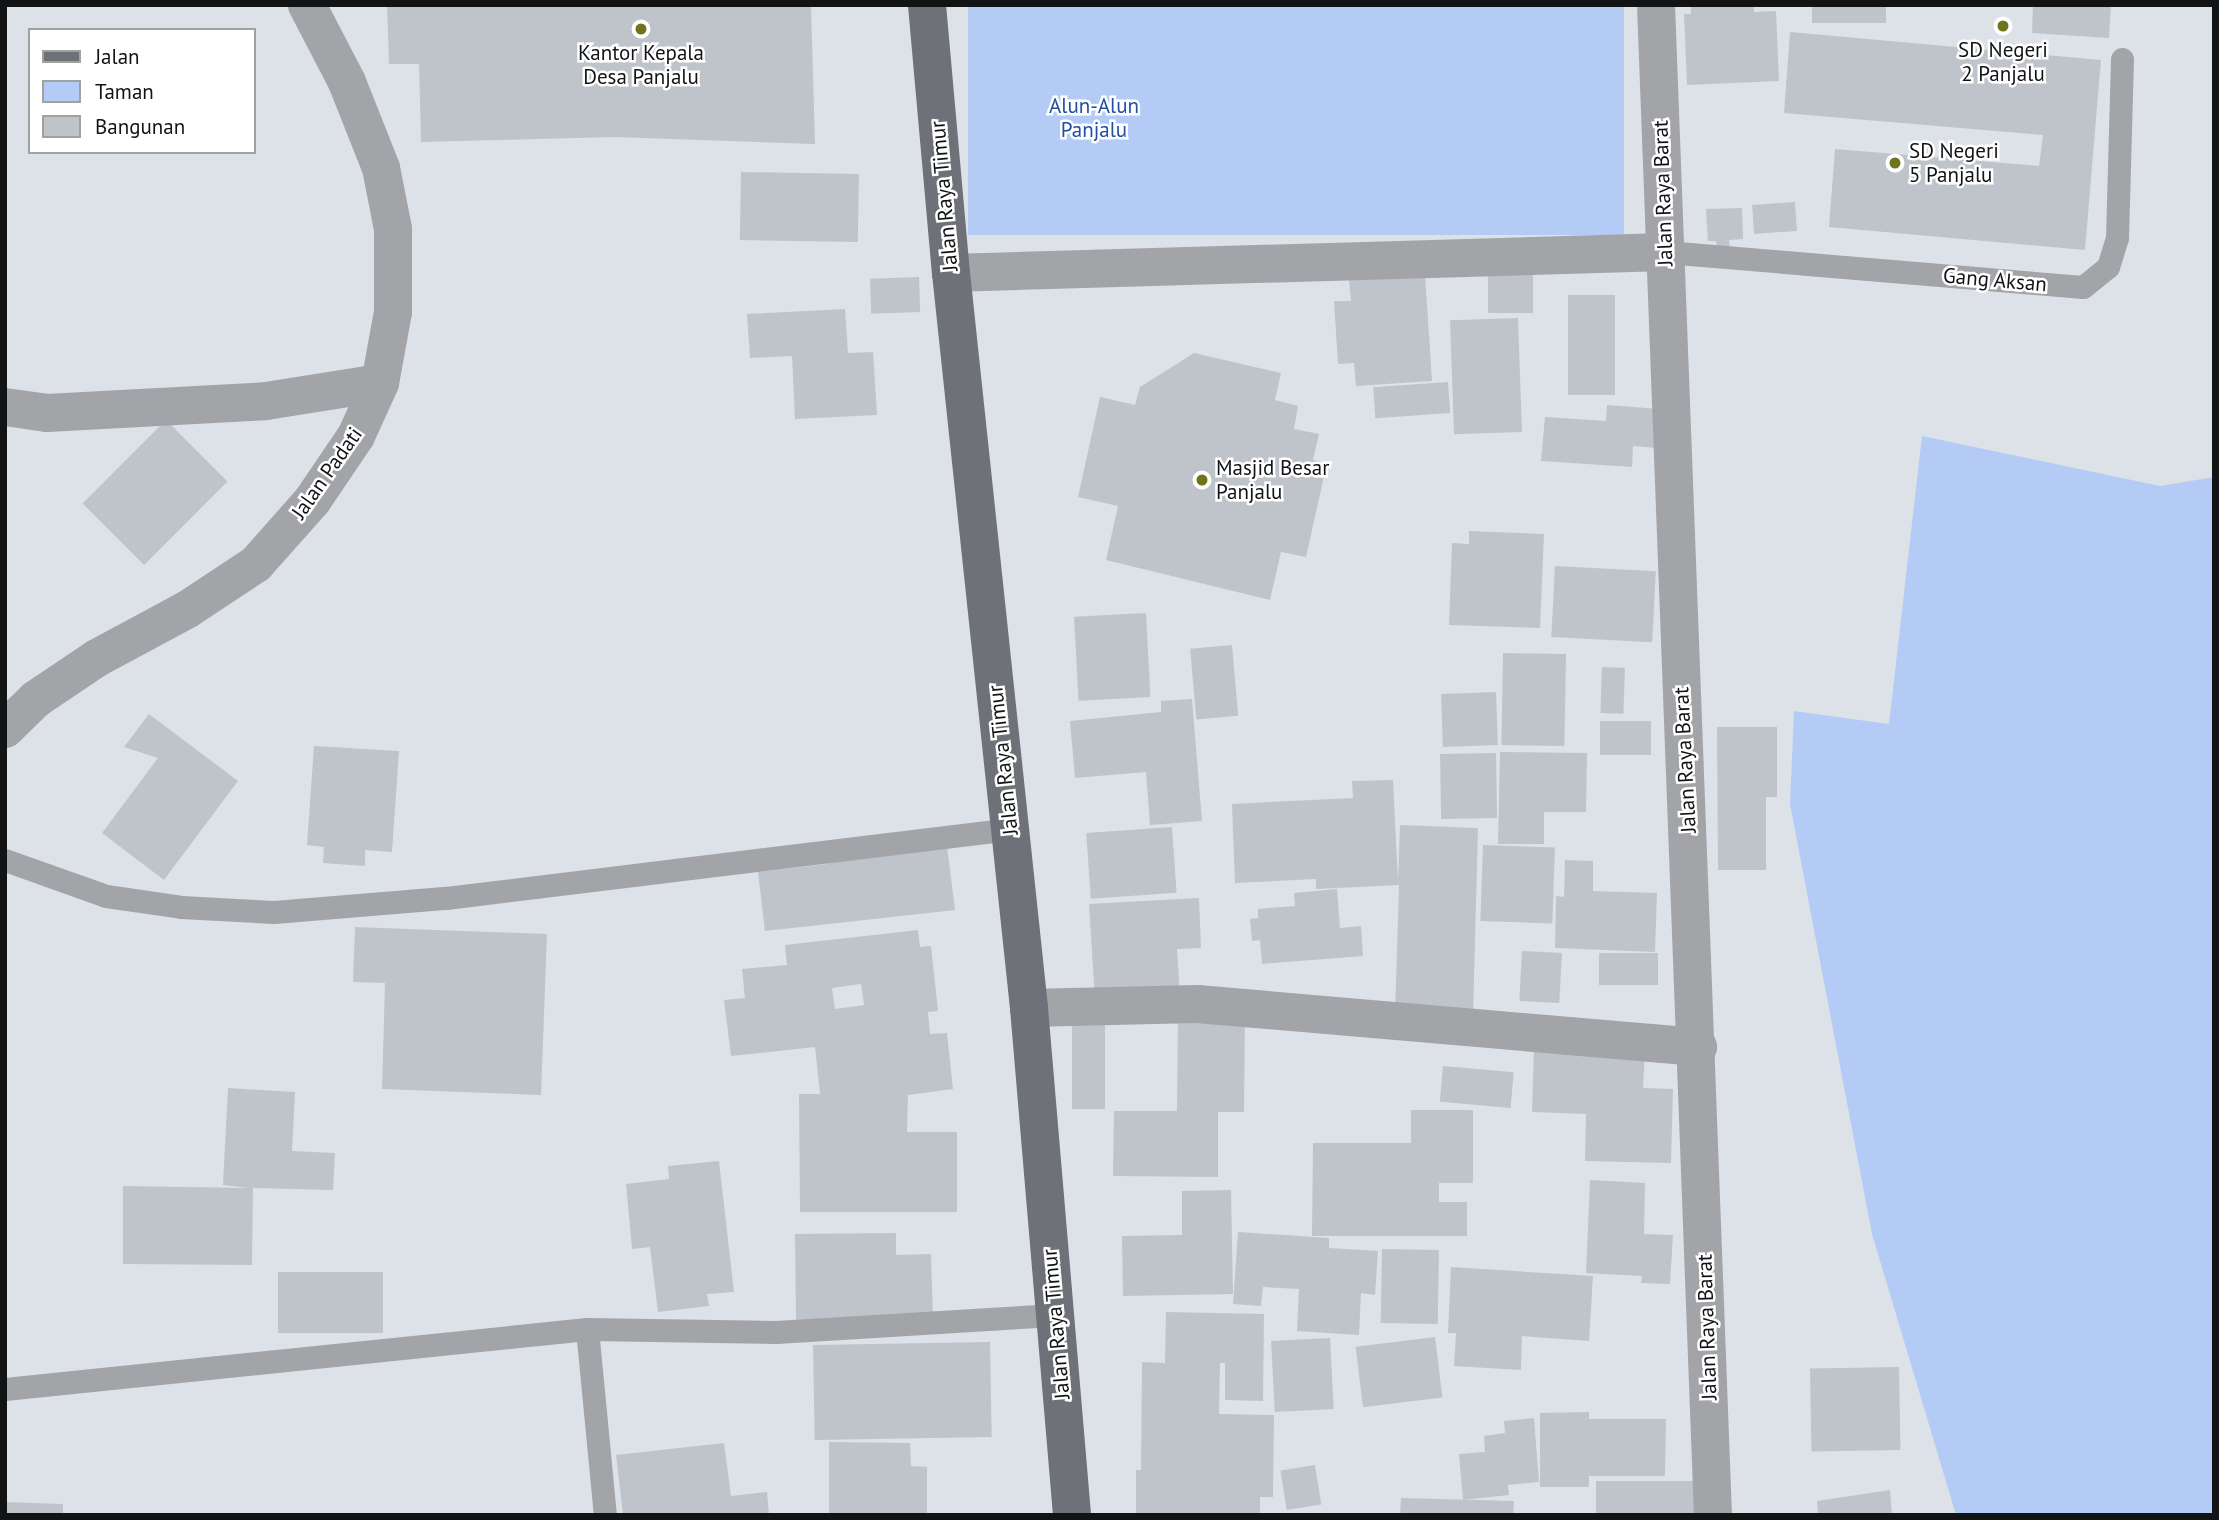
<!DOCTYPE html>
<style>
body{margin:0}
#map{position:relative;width:2219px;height:1520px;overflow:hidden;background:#dde2e9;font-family:"PT Sans",sans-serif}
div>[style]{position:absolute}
.green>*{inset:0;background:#b4ccf5;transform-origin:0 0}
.building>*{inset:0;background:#bfc4cb;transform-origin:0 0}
.lane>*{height:23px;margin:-11.5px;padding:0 11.5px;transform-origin:11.5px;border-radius:11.5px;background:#a2a4a8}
.street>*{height:38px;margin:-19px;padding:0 19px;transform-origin:19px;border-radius:19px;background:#a2a4a8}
.primary>*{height:38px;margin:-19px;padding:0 19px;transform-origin:19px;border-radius:19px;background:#6e7177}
.dots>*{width:19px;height:19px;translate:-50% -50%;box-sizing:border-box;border:4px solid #fff;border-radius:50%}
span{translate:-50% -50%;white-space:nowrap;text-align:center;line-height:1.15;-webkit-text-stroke:5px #fff;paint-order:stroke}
.poi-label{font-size:21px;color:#121315}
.left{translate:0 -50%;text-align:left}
.park-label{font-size:21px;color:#224fa4}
.street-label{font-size:21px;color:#121315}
.frame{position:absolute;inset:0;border:7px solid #121315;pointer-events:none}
.legend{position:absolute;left:28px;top:28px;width:228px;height:126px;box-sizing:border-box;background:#fff;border:2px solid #a0a1a1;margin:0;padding:9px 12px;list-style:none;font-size:21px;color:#121315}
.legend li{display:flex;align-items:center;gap:14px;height:35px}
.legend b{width:35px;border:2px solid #a0a1a1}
</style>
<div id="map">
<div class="green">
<div style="left:968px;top:5px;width:656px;height:230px"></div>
<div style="clip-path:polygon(1922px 436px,2160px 486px,2214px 477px,2214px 1515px,1956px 1515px,1872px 1234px,1790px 804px,1794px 711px,1889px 724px)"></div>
</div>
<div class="building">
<div style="clip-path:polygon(387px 5px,811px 5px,815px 144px,616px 137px,421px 142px,419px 64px,389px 64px)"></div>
<div style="clip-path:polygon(1691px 5px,1754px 5px,1754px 12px,1776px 11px,1779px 81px,1687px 85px,1684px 14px,1691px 14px)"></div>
<div style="left:1812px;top:5px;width:74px;height:18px"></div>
<div style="clip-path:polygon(2033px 5px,2111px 5px,2109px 38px,2032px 33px)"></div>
<div style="clip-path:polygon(1790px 32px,2101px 60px,2085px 250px,1829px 227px,1835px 149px,2039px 166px,2043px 135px,1784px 113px)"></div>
<div style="left:741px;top:172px;width:118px;height:68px;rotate:1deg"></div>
<div style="left:1795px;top:202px;width:29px;height:43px;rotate:86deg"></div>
<div style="clip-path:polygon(1742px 208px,1743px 239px,1729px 240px,1730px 248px,1717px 249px,1716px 241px,1708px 241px,1706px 209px)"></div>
<div style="left:1488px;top:269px;width:45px;height:44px"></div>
<div style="clip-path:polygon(1425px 274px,1432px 381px,1356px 386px,1354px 363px,1338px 364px,1334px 301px,1351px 301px,1349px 279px)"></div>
<div style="left:919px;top:277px;width:35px;height:49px;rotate:88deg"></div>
<div style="left:1568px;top:295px;width:47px;height:100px"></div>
<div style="clip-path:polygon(845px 309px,848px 353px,873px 352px,877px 415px,795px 419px,792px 356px,750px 358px,747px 314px)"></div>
<div style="left:1518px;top:318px;width:114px;height:68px;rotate:88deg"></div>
<div style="clip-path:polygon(1194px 353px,1281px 373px,1275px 400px,1298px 406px,1294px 429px,1319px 434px,1313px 460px,1327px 463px,1306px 557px,1281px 552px,1270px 600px,1106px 560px,1118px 506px,1078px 497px,1100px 397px,1135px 405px,1140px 387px)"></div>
<div style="left:1448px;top:382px;width:31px;height:75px;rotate:86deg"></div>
<div style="clip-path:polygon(1607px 405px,1659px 409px,1656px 448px,1633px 446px,1632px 467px,1541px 461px,1545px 417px,1606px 421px)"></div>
<div style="left:166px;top:420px;width:87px;height:118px;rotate:45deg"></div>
<div style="clip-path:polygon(1469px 531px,1544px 534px,1540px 628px,1449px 625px,1452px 543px,1469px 544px)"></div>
<div style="left:1555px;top:566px;width:101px;height:71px;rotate:3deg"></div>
<div style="left:1146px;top:613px;width:84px;height:72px;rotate:87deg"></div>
<div style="left:1232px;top:645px;width:71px;height:42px;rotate:85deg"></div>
<div style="left:1503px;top:653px;width:63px;height:92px;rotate:1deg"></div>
<div style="left:1602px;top:667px;width:23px;height:46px;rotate:2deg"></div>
<div style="left:1496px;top:692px;width:53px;height:55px;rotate:88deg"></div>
<div style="clip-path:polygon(1192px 699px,1202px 821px,1150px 825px,1146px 772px,1075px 778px,1070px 721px,1161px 712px,1161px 701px)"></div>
<div style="clip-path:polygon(149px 714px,238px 781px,164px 880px,102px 833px,158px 758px,124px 747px)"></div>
<div style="left:1600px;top:721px;width:51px;height:34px"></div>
<div style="clip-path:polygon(1717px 727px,1777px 727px,1777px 797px,1766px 797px,1766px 870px,1718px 870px)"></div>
<div style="clip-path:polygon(314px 746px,399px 751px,392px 852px,365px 850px,365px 866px,323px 863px,324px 847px,307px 845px)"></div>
<div style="clip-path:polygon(1500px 752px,1587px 753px,1586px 812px,1544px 812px,1544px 844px,1498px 844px)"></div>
<div style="left:1496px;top:753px;width:65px;height:56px;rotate:89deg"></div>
<div style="clip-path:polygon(1393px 780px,1398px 881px,1400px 825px,1478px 828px,1473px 1016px,1395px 1014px,1399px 885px,1316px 889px,1316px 879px,1235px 883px,1232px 804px,1353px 798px,1352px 781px)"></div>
<div style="left:1172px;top:827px;width:66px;height:86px;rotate:86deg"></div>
<div style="left:1483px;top:845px;width:72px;height:76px;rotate:2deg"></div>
<div style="clip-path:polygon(947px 846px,955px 910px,765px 931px,758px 872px,828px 864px,828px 859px)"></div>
<div style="clip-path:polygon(1565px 860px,1593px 861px,1593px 891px,1657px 893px,1655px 952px,1555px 948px,1556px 896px,1564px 897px)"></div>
<div style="clip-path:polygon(1337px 889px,1340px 928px,1361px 926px,1363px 956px,1262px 964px,1260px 940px,1252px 941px,1250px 919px,1258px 918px,1258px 909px,1295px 906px,1294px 893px)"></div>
<div style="clip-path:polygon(1199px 898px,1201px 948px,1177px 949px,1180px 995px,1095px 1000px,1089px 904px)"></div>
<div style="clip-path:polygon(355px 927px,547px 934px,541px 1095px,382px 1089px,385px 983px,353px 982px)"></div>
<div style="clip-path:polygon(evenodd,918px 930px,920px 947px,931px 946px,938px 1011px,928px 1012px,930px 1034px,947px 1033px,953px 1089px,908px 1095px,907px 1132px,957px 1132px,957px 1212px,800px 1212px,799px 1094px,820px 1094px,815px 1047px,731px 1056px,724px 1000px,745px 998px,742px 969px,787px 965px,785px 945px,918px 930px,861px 984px,864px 1005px,835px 1009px,832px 988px,861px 984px)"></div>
<div style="left:1522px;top:951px;width:40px;height:50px;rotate:3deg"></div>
<div style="left:1658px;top:953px;width:32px;height:59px;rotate:90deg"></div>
<div style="left:1072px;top:1014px;width:33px;height:95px"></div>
<div style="clip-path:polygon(1178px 1014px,1245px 1015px,1244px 1112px,1218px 1112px,1218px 1177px,1113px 1176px,1114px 1111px,1177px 1111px)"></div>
<div style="clip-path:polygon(1534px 1048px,1645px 1052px,1643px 1088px,1673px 1089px,1671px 1163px,1585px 1161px,1586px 1114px,1532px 1112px)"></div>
<div style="left:1443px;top:1066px;width:71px;height:36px;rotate:5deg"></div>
<div style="clip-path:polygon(228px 1088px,295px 1092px,292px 1151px,335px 1153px,333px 1190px,253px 1188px,252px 1265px,123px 1264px,123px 1186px,249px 1188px,223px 1185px)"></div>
<div style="clip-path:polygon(1411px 1110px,1473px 1110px,1473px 1183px,1439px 1183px,1439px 1202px,1467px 1202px,1467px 1236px,1312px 1236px,1313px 1143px,1411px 1143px)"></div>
<div style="clip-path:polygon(719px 1161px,734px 1292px,707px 1294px,709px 1306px,658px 1312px,650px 1247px,632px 1249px,626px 1184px,669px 1179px,668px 1166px)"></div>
<div style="clip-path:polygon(1590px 1180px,1645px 1183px,1644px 1234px,1673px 1235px,1670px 1284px,1641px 1283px,1642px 1276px,1586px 1273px)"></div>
<div style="clip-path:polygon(1231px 1190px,1233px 1294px,1123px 1296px,1122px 1236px,1182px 1235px,1182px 1191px)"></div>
<div style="clip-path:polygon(1238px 1232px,1329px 1238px,1329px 1248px,1378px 1251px,1375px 1295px,1361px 1293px,1359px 1335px,1297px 1331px,1299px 1289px,1263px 1287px,1261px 1306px,1233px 1304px)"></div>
<div style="clip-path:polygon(896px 1233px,896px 1255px,931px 1254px,933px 1318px,796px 1320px,795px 1234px)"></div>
<div style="left:1382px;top:1249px;width:57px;height:74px;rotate:1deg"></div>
<div style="clip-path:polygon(1451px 1267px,1593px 1276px,1589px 1341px,1522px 1336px,1521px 1370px,1454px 1366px,1456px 1333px,1448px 1333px)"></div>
<div style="left:278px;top:1272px;width:105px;height:61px"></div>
<div style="clip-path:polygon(1166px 1312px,1264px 1314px,1263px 1401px,1225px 1400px,1225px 1363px,1220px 1363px,1219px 1414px,1274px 1415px,1273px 1497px,1260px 1497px,1260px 1515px,1136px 1515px,1136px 1470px,1141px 1470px,1142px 1362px,1165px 1363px)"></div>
<div style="left:1435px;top:1337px;width:61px;height:80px;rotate:83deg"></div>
<div style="left:1330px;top:1338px;width:71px;height:59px;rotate:87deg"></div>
<div style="left:990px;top:1342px;width:95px;height:177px;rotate:89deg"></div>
<div style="left:1899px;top:1367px;width:83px;height:89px;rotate:89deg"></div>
<div style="clip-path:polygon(1589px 1412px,1589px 1419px,1666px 1419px,1665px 1476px,1589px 1476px,1589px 1487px,1540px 1487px,1540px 1413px)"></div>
<div style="clip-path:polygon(1534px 1418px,1539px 1482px,1508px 1485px,1509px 1495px,1463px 1500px,1459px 1454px,1485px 1452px,1484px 1436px,1505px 1433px,1504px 1421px)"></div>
<div style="clip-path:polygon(829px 1442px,910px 1443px,911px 1466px,927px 1467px,927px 1515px,829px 1515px)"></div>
<div style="clip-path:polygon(724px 1443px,731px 1496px,767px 1492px,769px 1515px,623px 1515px,616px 1455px)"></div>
<div style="left:1315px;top:1465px;width:40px;height:35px;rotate:81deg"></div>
<div style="left:1596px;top:1481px;width:100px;height:34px"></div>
<div style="clip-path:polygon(1890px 1490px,1892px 1515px,1818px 1515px,1817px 1501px)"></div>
<div style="clip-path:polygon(1401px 1498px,1514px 1501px,1513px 1515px,1400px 1515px)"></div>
<div style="clip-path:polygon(5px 1502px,63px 1504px,63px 1515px,5px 1515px)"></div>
</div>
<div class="lane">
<div style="left:1666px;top:252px;width:418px;rotate:4.8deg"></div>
<div style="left:2083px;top:287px;width:32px;rotate:-39deg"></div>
<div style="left:2108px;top:267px;width:30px;rotate:-73deg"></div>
<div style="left:2117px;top:238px;width:179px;rotate:-88.4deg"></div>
<div style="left:5px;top:860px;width:107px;rotate:19.6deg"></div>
<div style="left:106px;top:896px;width:76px;rotate:8.3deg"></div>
<div style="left:181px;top:907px;width:93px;rotate:3.1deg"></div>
<div style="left:274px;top:912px;width:173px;rotate:-4.7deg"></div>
<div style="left:446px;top:898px;width:568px;rotate:-6.97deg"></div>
<div style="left:587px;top:1329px;width:187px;rotate:84.5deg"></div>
<div style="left:5px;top:1389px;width:585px;rotate:-5.89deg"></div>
<div style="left:587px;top:1329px;width:189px;rotate:0.9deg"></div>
<div style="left:776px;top:1332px;width:280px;rotate:-3.5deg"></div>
</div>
<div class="street">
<div style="left:1656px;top:5px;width:1511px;rotate:87.84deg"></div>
<div style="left:951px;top:273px;width:715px;rotate:-1.68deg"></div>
<div style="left:5px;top:407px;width:42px;rotate:8.1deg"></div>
<div style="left:47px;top:413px;width:219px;rotate:-3.1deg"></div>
<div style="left:266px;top:401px;width:115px;rotate:-9deg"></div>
<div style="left:5px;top:729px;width:43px;rotate:-44.1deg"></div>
<div style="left:36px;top:699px;width:73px;rotate:-33.9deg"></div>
<div style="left:97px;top:658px;width:103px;rotate:-28.3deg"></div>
<div style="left:188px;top:609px;width:82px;rotate:-33.5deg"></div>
<div style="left:256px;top:564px;width:84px;rotate:-48.4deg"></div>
<div style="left:312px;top:501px;width:78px;rotate:-55.9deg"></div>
<div style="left:356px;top:436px;width:58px;rotate:-65.6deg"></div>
<div style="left:380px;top:383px;width:72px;rotate:-79.6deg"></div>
<div style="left:393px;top:312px;width:83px;rotate:-90deg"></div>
<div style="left:393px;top:229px;width:62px;rotate:-101.1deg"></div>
<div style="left:381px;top:168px;width:92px;rotate:-111.6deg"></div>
<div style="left:347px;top:82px;width:87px;rotate:-117.5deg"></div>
<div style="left:1029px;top:1008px;width:168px;rotate:-1.4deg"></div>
<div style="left:1197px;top:1004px;width:503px;rotate:4.91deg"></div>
</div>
<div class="primary">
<div style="left:927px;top:5px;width:269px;rotate:84.9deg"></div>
<div style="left:951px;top:273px;width:739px;rotate:83.94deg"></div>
<div style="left:1029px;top:1008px;width:509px;rotate:85.15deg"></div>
</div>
<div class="dots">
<div style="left:2003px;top:26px;background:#6f7319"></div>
<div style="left:641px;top:29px;background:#6f7319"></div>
<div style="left:1895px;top:163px;background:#6f7319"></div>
<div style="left:1202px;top:480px;background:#6f7319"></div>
</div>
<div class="poi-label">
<span style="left:2003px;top:62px">SD Negeri<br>2 Panjalu</span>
<span style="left:641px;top:65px">Kantor Kepala<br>Desa Panjalu</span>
<span class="left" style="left:1909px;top:163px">SD Negeri<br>5 Panjalu</span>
<span class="left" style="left:1216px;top:480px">Masjid Besar<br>Panjalu</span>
</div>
<div class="park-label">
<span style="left:1094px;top:118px">Alun-Alun<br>Panjalu</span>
</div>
<div class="street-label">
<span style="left:1663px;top:193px;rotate:-92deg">Jalan Raya Barat</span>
<span style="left:944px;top:196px;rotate:-95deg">Jalan Raya Timur</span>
<span style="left:1995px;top:280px;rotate:5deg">Gang Aksan</span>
<span style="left:327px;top:473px;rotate:-55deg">Jalan Padati</span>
<span style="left:1003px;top:760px;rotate:-96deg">Jalan Raya Timur</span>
<span style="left:1685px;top:760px;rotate:-93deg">Jalan Raya Barat</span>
<span style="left:1056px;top:1324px;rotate:-95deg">Jalan Raya Timur</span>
<span style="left:1707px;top:1327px;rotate:-92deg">Jalan Raya Barat</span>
</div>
<div class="frame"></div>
<ul class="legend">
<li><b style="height:9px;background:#6e7177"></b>Jalan</li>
<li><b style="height:19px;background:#b4ccf5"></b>Taman</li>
<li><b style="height:19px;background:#bfc4cb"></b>Bangunan</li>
</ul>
</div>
